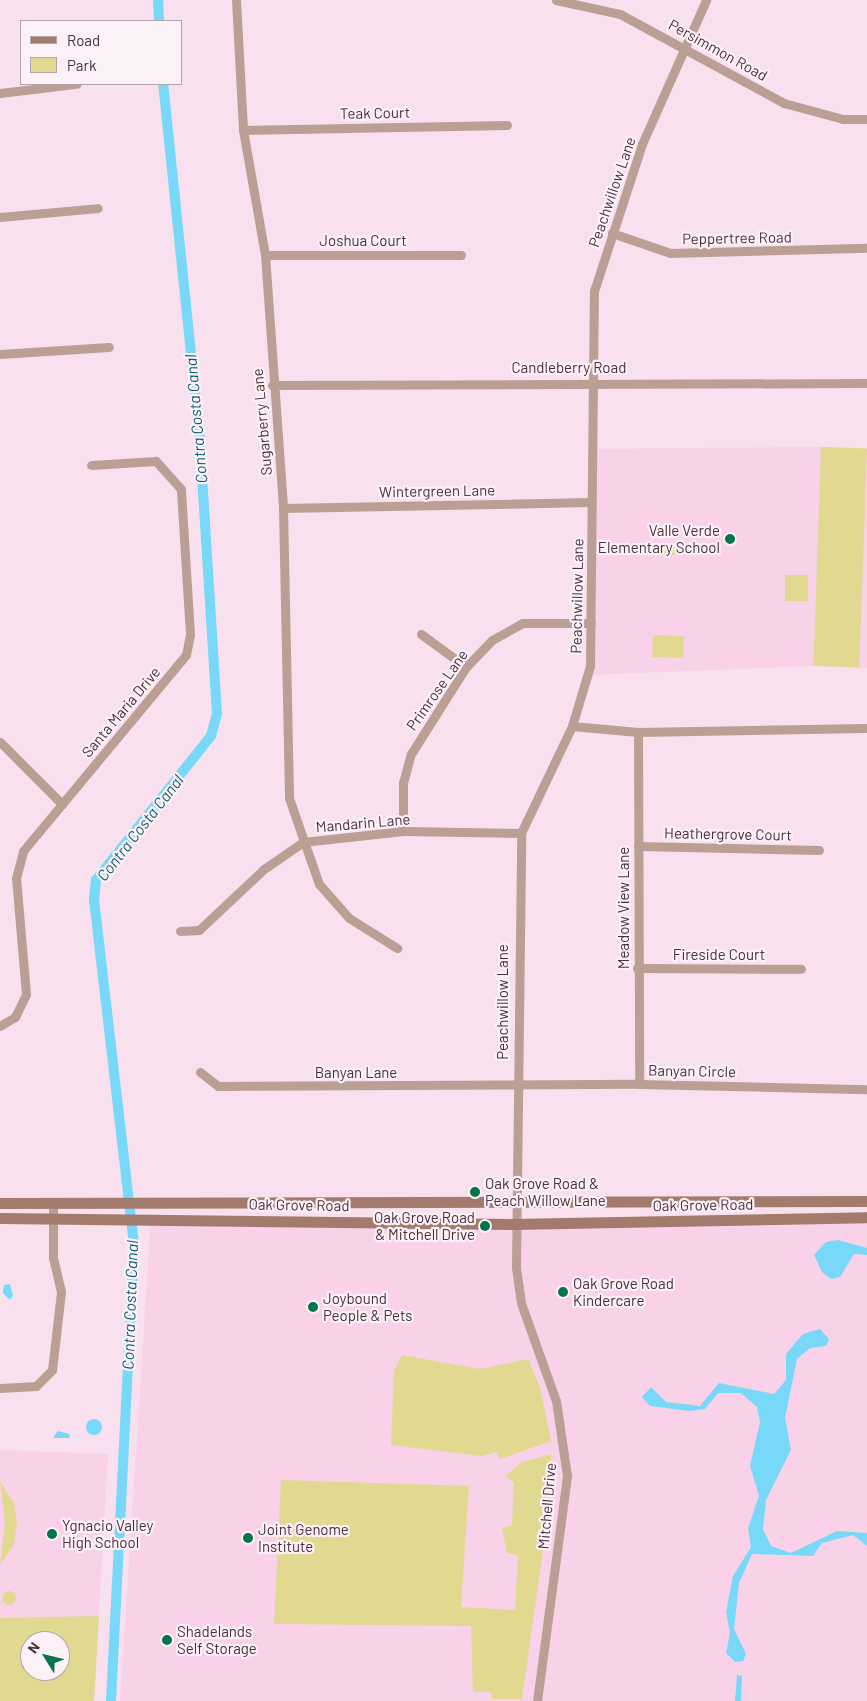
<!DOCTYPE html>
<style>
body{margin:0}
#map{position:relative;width:867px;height:1701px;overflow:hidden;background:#f8e0ee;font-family:Barlow,sans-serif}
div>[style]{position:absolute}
.built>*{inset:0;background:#f9d1e9}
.green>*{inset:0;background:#e2d990;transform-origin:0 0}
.round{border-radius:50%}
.water>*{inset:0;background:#78d8f8}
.canal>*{height:10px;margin:-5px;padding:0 5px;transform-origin:5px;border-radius:5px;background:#78d8f8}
.minor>*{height:9px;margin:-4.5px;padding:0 4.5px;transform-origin:4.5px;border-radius:4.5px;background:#bb9f94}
.secondary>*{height:11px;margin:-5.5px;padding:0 5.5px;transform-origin:5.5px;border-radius:5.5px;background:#a37b6c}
.dots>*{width:14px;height:14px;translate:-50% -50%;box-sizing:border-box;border:2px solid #fdf1f8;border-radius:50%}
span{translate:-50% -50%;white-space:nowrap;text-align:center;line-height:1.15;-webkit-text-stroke:4.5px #fdf1f8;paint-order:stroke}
.street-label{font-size:15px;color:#47303e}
.poi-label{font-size:15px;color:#47303e}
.right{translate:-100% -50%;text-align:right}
.left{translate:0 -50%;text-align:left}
.water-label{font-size:16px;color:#0d5e74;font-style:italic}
.legend{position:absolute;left:20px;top:20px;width:162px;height:65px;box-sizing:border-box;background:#fdf1f8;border:1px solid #b4a4ae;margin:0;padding:6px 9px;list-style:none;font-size:15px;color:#47303e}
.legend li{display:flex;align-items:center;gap:10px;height:25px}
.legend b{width:25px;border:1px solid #b4a4ae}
.north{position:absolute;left:20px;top:1631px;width:50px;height:50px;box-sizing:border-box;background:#fdf1f8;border:1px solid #b4a4ae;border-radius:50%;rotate:306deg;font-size:14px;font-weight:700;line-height:20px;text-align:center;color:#47303e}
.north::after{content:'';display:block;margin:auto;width:18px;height:22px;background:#02744e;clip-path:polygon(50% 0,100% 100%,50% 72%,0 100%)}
</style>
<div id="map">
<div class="built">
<div style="clip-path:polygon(821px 447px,867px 449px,867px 668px,815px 666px,587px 675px,593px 449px)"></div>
<div style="clip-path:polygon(867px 1217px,867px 1701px,120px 1701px,151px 1219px,513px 1224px)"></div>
<div style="clip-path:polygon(evenodd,0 1450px,108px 1454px,94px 1701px,0 1701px,0 1450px,30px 1641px,60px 1641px,60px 1671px,30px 1671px,30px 1641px)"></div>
</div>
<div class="green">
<div style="left:821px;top:447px;width:46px;height:219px;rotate:2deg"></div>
<div class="round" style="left:662px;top:543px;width:14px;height:14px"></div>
<div style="left:785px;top:575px;width:23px;height:26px"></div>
<div style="left:653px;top:635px;width:31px;height:22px;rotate:2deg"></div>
<div style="clip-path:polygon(402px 1355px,480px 1369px,528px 1359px,540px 1388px,551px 1441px,500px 1459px,497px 1452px,481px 1456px,391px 1445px,394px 1371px)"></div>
<div style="clip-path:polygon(551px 1454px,552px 1488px,522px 1699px,492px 1699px,491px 1692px,473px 1692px,471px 1626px,274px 1624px,281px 1480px,469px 1486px,461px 1607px,515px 1610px,518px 1555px,507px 1553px,502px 1528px,512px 1525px,514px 1482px,505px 1477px,520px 1463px)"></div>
<div style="clip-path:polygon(0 1481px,14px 1503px,17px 1523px,14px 1544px,0 1565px,5px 1523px)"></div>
<div class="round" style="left:2px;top:1591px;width:14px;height:14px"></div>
<div style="clip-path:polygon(evenodd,99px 1616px,94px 1701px,0 1701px,0 1618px,99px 1616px,30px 1641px,60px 1641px,60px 1671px,30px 1671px,30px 1641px)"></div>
</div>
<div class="water">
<div style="clip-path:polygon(838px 1240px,867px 1248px,867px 1255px,854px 1254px,840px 1277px,831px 1279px,822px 1272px,814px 1255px,826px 1242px)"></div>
<div style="clip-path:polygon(10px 1284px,13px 1296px,10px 1300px,3px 1293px,4px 1285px)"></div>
<div style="clip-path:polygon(820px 1329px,829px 1339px,826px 1346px,810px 1348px,797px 1359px,785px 1418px,791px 1450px,766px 1500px,763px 1529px,771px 1546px,791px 1553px,837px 1531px,867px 1533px,867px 1546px,853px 1535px,822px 1543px,813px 1556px,752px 1554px,739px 1583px,734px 1629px,746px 1654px,743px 1661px,735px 1662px,726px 1653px,730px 1633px,726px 1612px,733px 1576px,751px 1547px,748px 1528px,759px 1496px,750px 1466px,760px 1422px,757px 1407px,741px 1393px,718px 1393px,705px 1409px,690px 1411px,650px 1406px,642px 1397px,651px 1387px,666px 1402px,700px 1406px,719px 1383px,774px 1394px,786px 1380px,786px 1354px,803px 1334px)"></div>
<div class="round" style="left:86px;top:1419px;width:16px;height:16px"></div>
<div style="clip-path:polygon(58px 1431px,69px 1434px,70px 1438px,53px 1438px)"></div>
<div style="clip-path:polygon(737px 1675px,742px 1676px,741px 1701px,735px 1701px)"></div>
</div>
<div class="canal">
<div style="left:158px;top:0;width:21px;rotate:87deg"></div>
<div style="left:111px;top:1701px;width:457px;rotate:-87.1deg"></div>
<div style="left:134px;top:1245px;width:348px;rotate:-96.6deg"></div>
<div style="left:94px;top:899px;width:19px;rotate:-84deg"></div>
<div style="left:96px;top:880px;width:184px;rotate:-51.4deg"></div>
<div style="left:211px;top:736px;width:23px;rotate:-75deg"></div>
<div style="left:217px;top:714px;width:284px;rotate:-93.6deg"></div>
<div style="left:199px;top:431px;width:349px;rotate:-95.9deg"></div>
</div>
<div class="minor">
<div style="left:236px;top:0;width:130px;rotate:86.9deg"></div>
<div style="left:243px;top:130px;width:127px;rotate:80deg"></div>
<div style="left:265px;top:255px;width:254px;rotate:85.9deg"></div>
<div style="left:283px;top:508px;width:290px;rotate:88.8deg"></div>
<div style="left:289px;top:798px;width:91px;rotate:70.8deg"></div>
<div style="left:319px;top:884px;width:45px;rotate:48.6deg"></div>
<div style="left:349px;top:918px;width:57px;rotate:32deg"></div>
<div style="left:556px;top:0;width:66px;rotate:12.3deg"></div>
<div style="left:620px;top:14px;width:187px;rotate:28.5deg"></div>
<div style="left:784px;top:103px;width:61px;rotate:15.2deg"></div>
<div style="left:843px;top:119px;width:24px"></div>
<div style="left:0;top:93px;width:77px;rotate:-6.8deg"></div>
<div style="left:243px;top:130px;width:264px;rotate:-1.1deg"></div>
<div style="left:0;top:217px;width:98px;rotate:-5.2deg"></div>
<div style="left:612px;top:233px;width:61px;rotate:19deg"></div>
<div style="left:670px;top:253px;width:197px;rotate:-1.5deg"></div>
<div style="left:265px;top:255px;width:196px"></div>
<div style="left:0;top:354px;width:109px;rotate:-3.7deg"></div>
<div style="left:272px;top:385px;width:595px;rotate:-0.19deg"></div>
<div style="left:283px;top:508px;width:308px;rotate:-1.1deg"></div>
<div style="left:421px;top:634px;width:56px;rotate:36.3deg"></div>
<div style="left:572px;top:726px;width:66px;rotate:5.2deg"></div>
<div style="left:638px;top:732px;width:229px;rotate:-1deg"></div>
<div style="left:638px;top:732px;width:352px;rotate:89.8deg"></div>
<div style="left:0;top:742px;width:88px;rotate:45deg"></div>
<div style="left:403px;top:831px;width:48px;rotate:-90deg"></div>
<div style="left:403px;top:783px;width:30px;rotate:-75deg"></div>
<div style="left:411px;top:754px;width:103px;rotate:-57.7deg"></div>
<div style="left:466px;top:667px;width:37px;rotate:-46deg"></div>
<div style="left:492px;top:640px;width:35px;rotate:-29deg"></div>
<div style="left:523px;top:623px;width:68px"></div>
<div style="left:638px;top:846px;width:181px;rotate:1.3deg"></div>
<div style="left:180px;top:931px;width:19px;rotate:-3deg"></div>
<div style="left:199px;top:930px;width:89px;rotate:-43.2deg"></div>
<div style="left:264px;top:869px;width:47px;rotate:-34.7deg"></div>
<div style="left:303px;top:842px;width:101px;rotate:-6.3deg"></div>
<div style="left:403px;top:831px;width:118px;rotate:1deg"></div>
<div style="left:637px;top:968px;width:164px;rotate:0.3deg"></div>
<div style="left:0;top:1026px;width:17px;rotate:-31deg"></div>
<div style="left:15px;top:1017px;width:25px;rotate:-64deg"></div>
<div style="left:26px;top:994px;width:116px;rotate:-94.9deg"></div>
<div style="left:16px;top:878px;width:28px;rotate:-75deg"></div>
<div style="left:23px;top:851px;width:255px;rotate:-50.3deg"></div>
<div style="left:186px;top:655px;width:21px;rotate:-79deg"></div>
<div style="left:190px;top:634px;width:145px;rotate:-93.6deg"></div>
<div style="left:181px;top:489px;width:38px;rotate:-132deg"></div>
<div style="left:156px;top:461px;width:65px;rotate:176.5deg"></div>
<div style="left:200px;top:1072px;width:23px;rotate:38deg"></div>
<div style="left:218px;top:1086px;width:421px;rotate:-0.3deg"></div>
<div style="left:639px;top:1084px;width:228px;rotate:1.3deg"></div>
<div style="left:0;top:1388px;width:36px;rotate:-3deg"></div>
<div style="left:36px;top:1386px;width:23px;rotate:-45deg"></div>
<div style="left:52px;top:1370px;width:79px;rotate:-83.4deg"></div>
<div style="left:61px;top:1292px;width:35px;rotate:-103deg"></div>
<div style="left:53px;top:1258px;width:55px;rotate:-90deg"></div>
<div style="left:537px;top:1701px;width:227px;rotate:-82.4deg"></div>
<div style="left:567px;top:1476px;width:76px;rotate:-98.3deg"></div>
<div style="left:556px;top:1401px;width:104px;rotate:-109.7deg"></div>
<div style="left:521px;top:1303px;width:36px;rotate:-98deg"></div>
<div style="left:516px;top:1267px;width:434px;rotate:-89.3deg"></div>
<div style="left:521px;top:833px;width:119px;rotate:-64.5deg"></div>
<div style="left:572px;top:726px;width:63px;rotate:-73.3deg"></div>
<div style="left:590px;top:666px;width:375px;rotate:-89.4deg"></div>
<div style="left:594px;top:291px;width:155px;rotate:-71.9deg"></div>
<div style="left:642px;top:144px;width:158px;rotate:-66deg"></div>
</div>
<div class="secondary">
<div style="left:0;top:1203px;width:867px;rotate:-0.13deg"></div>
<div style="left:0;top:1218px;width:513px;rotate:0.67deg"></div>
<div style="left:513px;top:1224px;width:354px;rotate:-1.1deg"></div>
</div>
<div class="dots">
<div style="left:730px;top:539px;background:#02744e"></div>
<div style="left:475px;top:1192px;background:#02744e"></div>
<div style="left:485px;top:1226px;background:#02744e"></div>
<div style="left:563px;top:1292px;background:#02744e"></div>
<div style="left:313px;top:1307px;background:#02744e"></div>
<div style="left:52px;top:1534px;background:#02744e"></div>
<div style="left:248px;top:1538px;background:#02744e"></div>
<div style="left:167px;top:1640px;background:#02744e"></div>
</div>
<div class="street-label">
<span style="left:718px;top:50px;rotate:29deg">Persimmon Road</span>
<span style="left:375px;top:113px;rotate:-1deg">Teak Court</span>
<span style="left:612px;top:192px;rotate:-71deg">Peachwillow Lane</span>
<span style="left:737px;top:238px;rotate:-1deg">Peppertree Road</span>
<span style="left:363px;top:241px">Joshua Court</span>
<span style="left:569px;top:368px">Candleberry Road</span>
<span style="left:262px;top:422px;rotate:-95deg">Sugarberry Lane</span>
<span style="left:437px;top:491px;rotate:-1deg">Wintergreen Lane</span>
<span style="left:577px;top:596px;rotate:-89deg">Peachwillow Lane</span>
<span style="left:437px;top:690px;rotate:-55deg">Primrose Lane</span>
<span style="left:121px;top:712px;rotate:-50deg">Santa Maria Drive</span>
<span style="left:363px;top:823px;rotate:-5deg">Mandarin Lane</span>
<span style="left:728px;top:834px;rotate:1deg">Heathergrove Court</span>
<span style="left:624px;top:908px;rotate:-90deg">Meadow View Lane</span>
<span style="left:719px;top:955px">Fireside Court</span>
<span style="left:503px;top:1002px;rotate:-90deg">Peachwillow Lane</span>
<span style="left:692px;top:1071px;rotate:1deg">Banyan Circle</span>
<span style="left:356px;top:1073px">Banyan Lane</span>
<span style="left:299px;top:1205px;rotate:1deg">Oak Grove Road</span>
<span style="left:703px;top:1205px;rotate:-1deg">Oak Grove Road</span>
<span style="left:547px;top:1506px;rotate:-85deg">Mitchell Drive</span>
</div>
<div class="poi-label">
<span class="right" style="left:720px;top:539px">Valle Verde<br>Elementary School</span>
<span class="left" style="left:485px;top:1192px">Oak Grove Road &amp;<br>Peach Willow Lane</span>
<span class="right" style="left:475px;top:1226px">Oak Grove Road<br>&amp; Mitchell Drive</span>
<span class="left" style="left:573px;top:1292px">Oak Grove Road<br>Kindercare</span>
<span class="left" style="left:323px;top:1307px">Joybound<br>People &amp; Pets</span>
<span class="left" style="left:62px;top:1534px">Ygnacio Valley<br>High School</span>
<span class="left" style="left:258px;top:1538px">Joint Genome<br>Institute</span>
<span class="left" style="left:177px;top:1640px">Shadelands<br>Self Storage</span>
</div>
<div class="water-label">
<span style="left:196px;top:419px;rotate:-95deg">Contra Costa Canal</span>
<span style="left:140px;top:828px;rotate:-52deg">Contra Costa Canal</span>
<span style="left:130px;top:1305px;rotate:-88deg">Contra Costa Canal</span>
</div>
<ul class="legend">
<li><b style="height:6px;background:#a37b6c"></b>Road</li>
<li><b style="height:14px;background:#e2d990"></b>Park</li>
</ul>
<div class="north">N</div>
</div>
